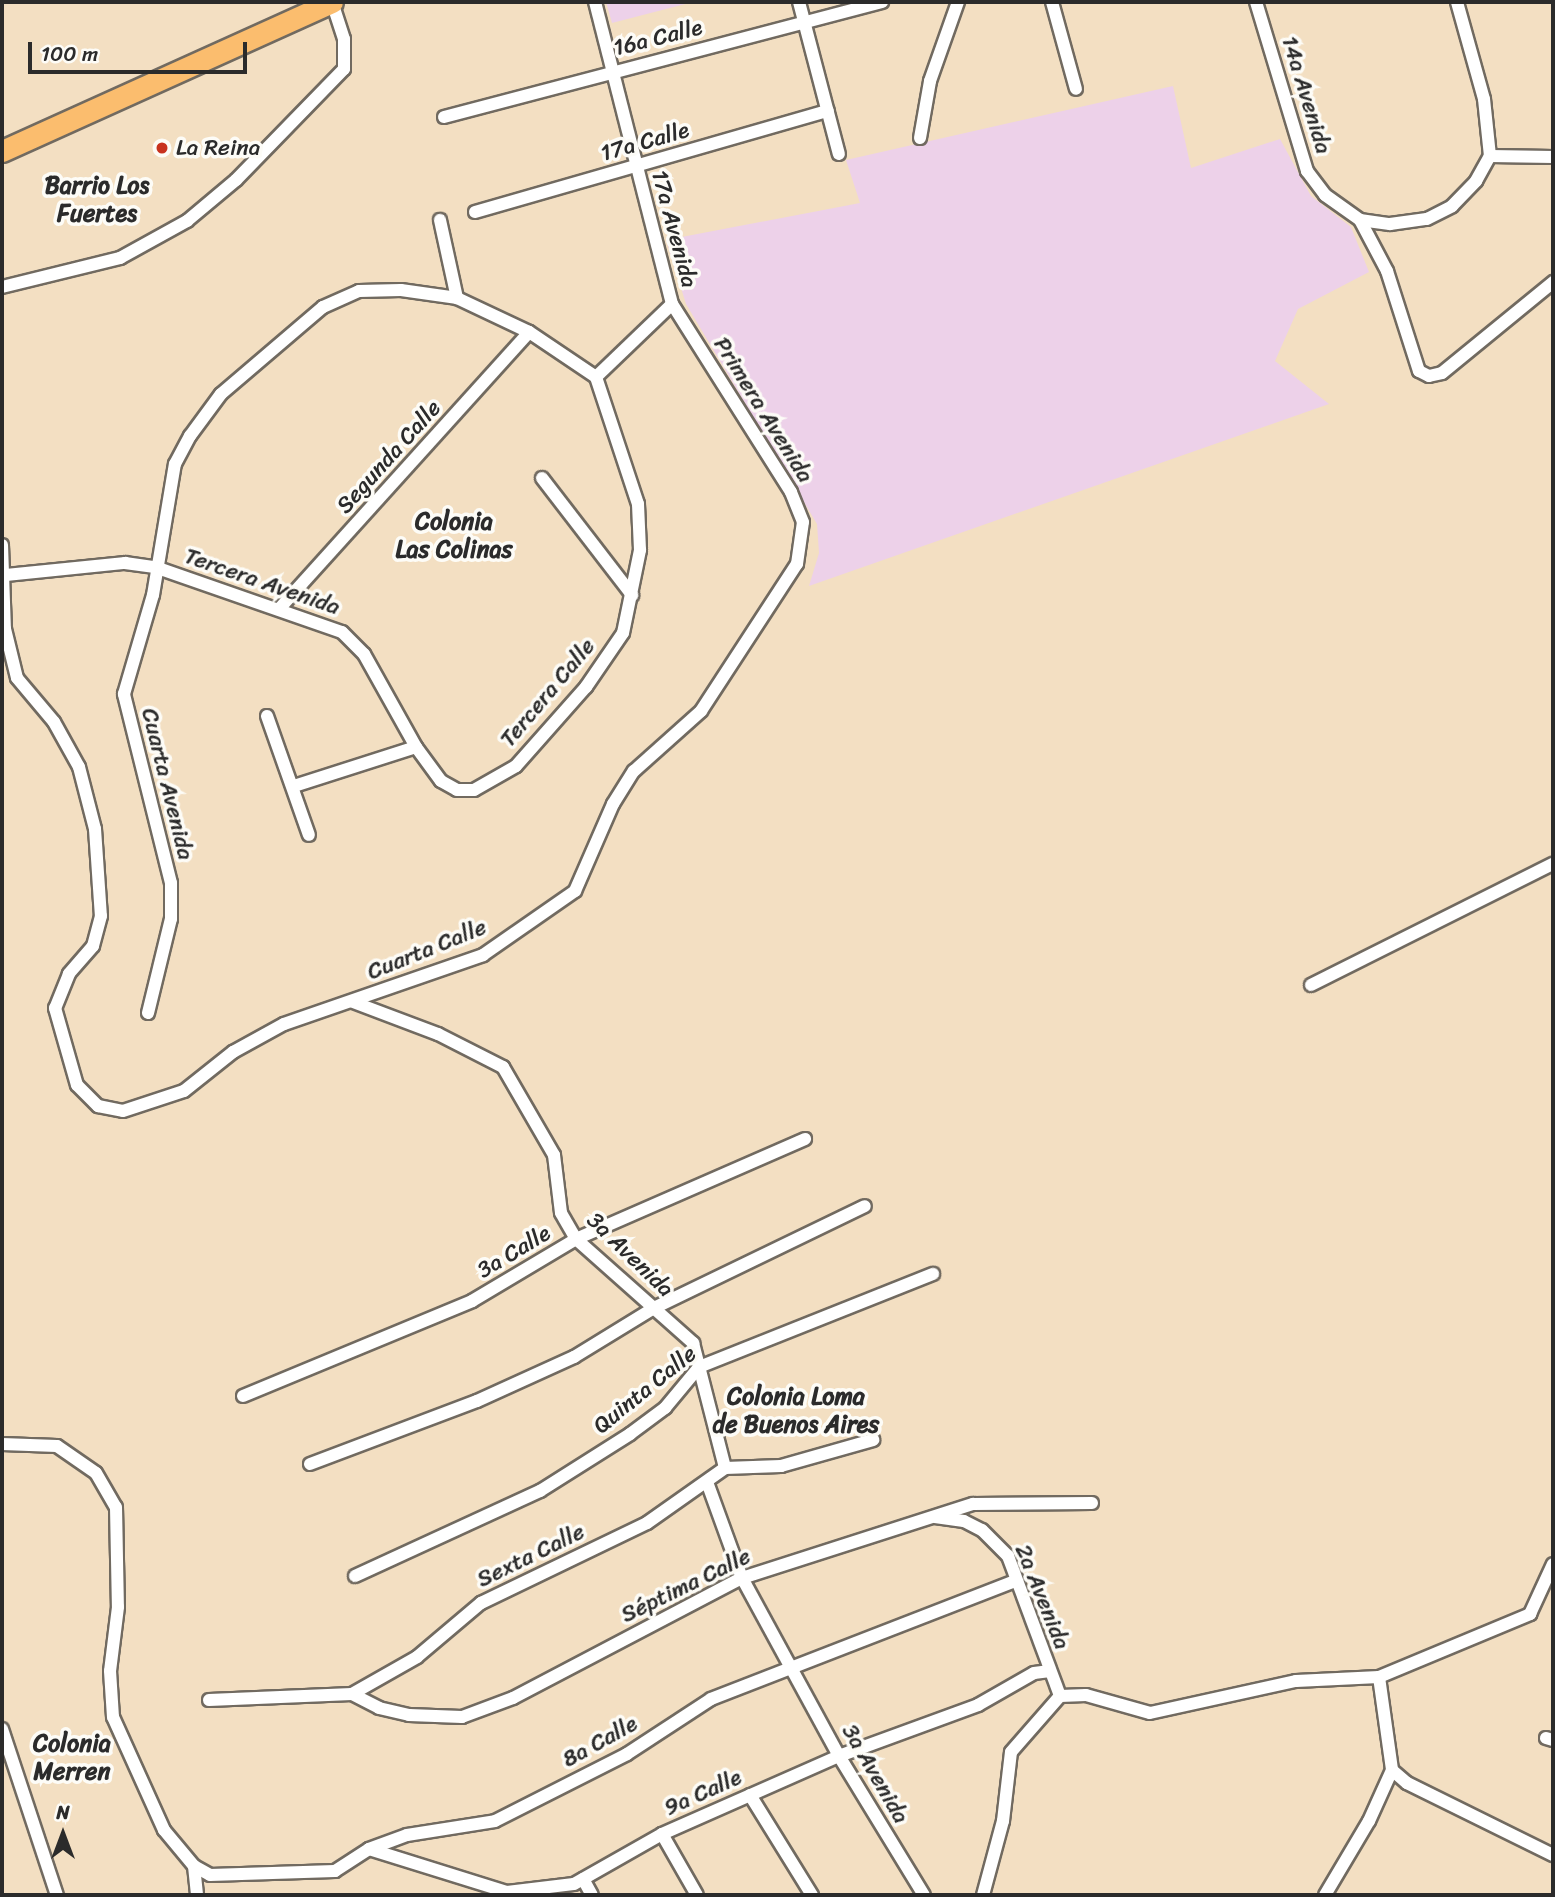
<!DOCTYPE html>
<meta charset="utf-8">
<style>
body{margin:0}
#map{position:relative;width:1555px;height:1897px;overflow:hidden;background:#f3dfc2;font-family:Sriracha,sans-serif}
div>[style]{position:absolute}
.built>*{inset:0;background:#edd1e9}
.roads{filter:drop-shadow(2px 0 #716a60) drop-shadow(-2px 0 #716a60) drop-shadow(0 2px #716a60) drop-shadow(0 -2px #716a60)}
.street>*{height:12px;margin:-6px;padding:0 6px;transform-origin:6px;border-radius:6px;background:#fff}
.primary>*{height:21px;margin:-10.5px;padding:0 10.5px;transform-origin:10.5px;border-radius:10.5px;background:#fbbd6e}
.dots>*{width:19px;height:19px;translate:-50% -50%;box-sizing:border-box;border:4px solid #fdfcf7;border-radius:50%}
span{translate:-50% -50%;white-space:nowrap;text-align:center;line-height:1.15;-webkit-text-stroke:7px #fdfcf7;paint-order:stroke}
.street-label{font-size:23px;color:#2b2b2b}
.poi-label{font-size:23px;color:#2b2b2b}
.left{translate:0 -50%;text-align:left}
.neighbourhood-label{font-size:24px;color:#2b2b2b;font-weight:700}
.frame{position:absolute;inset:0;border:4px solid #2b2b2b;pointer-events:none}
.north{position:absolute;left:28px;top:1799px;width:70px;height:70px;-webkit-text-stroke:5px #fdfcf7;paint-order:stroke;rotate:0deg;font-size:19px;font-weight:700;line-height:28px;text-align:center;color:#2b2b2b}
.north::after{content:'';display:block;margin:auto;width:24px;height:32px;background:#2b2b2b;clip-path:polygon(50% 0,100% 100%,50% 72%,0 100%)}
.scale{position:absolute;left:28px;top:42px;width:219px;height:32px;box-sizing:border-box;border:4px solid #2b2b2b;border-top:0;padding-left:9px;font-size:21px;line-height:24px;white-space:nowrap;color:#2b2b2b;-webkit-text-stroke:5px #fdfcf7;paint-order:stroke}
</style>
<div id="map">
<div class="built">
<div style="clip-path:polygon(606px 2px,693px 2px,612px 23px)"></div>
<div style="clip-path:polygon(1173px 86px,1191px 168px,1280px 139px,1311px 196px,1351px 227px,1369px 272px,1298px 309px,1275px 361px,1329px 404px,809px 586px,819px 553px,817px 524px,686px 304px,666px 240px,860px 203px,846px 160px)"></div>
</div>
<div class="roads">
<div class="street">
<div style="left:799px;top:2px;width:157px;rotate:75.3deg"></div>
<div style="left:1052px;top:2px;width:90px;rotate:74.6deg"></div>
<div style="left:1256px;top:2px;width:177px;rotate:73.2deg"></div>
<div style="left:1307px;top:171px;width:30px;rotate:53deg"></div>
<div style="left:1325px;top:195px;width:43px;rotate:35.5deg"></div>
<div style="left:1360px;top:220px;width:58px;rotate:62.1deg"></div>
<div style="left:1387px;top:271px;width:105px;rotate:72.3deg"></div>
<div style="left:1419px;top:371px;width:11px;rotate:27deg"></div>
<div style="left:1429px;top:376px;width:13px;rotate:-13deg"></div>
<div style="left:1442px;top:373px;width:144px;rotate:-39.3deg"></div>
<div style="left:444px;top:117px;width:453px;rotate:-14.7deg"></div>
<div style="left:920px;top:138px;width:58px;rotate:-80deg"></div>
<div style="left:930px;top:81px;width:84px;rotate:-70.5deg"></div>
<div style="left:1490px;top:156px;width:63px;rotate:0.9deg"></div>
<div style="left:475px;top:212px;width:367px;rotate:-16deg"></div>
<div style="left:1360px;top:220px;width:30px;rotate:8deg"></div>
<div style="left:1390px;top:224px;width:37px;rotate:-8deg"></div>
<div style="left:1427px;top:219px;width:28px;rotate:-27deg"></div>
<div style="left:1452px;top:206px;width:35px;rotate:-46deg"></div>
<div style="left:1476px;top:181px;width:29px;rotate:-61deg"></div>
<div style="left:1490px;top:156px;width:57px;rotate:-96deg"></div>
<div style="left:1484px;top:99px;width:101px;rotate:-105.6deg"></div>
<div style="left:2px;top:287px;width:122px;rotate:-13.8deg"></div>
<div style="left:120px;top:258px;width:77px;rotate:-28.9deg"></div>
<div style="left:187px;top:221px;width:64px;rotate:-39.9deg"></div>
<div style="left:236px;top:180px;width:155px;rotate:-45.8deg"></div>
<div style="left:344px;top:69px;width:30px;rotate:-90deg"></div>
<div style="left:344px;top:39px;width:39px;rotate:-108deg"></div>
<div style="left:596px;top:377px;width:105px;rotate:-43.8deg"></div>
<div style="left:542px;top:478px;width:148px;rotate:52.4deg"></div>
<div style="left:2px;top:545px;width:84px;rotate:88deg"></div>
<div style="left:5px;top:629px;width:50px;rotate:76.2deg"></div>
<div style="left:17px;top:678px;width:57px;rotate:49.9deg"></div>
<div style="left:54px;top:722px;width:51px;rotate:60.9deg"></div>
<div style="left:79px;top:767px;width:64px;rotate:75.5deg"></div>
<div style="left:95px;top:829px;width:87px;rotate:86.1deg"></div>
<div style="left:101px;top:916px;width:31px;rotate:105deg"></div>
<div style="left:93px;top:946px;width:37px;rotate:131deg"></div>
<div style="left:69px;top:974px;width:37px;rotate:112deg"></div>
<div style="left:55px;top:1008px;width:80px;rotate:74.1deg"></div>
<div style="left:77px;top:1085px;width:30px;rotate:45deg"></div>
<div style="left:98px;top:1106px;width:25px;rotate:11deg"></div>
<div style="left:123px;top:1111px;width:64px;rotate:-18.2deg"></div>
<div style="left:184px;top:1091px;width:63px;rotate:-38.5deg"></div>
<div style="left:233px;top:1052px;width:58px;rotate:-28.8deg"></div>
<div style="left:284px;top:1024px;width:211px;rotate:-19.1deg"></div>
<div style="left:483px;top:955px;width:112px;rotate:-34.8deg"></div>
<div style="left:575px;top:891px;width:95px;rotate:-66.4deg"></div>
<div style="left:613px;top:804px;width:39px;rotate:-58deg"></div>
<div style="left:634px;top:771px;width:90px;rotate:-41.8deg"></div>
<div style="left:701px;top:711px;width:176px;rotate:-56.9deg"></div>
<div style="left:797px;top:564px;width:42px;rotate:-81.9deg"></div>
<div style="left:803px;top:522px;width:32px;rotate:-112deg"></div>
<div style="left:791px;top:492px;width:222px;rotate:-122.3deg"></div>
<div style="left:672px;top:304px;width:312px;rotate:-104.3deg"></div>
<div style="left:6px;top:575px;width:120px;rotate:-5.8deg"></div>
<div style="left:125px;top:563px;width:30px;rotate:8deg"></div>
<div style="left:155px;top:567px;width:198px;rotate:19.2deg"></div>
<div style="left:342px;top:632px;width:31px;rotate:45deg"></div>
<div style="left:364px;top:654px;width:107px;rotate:60.8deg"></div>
<div style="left:416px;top:747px;width:42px;rotate:53.7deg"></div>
<div style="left:441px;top:781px;width:18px;rotate:29deg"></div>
<div style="left:457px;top:790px;width:17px"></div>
<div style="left:474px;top:790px;width:48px;rotate:-29.7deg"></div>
<div style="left:516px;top:766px;width:106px;rotate:-48.5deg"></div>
<div style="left:586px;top:687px;width:65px;rotate:-55.6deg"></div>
<div style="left:623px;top:633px;width:85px;rotate:-78.4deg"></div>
<div style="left:640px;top:550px;width:46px;rotate:-92.5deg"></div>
<div style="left:638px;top:504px;width:134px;rotate:-108.3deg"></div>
<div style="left:596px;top:377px;width:81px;rotate:-146.1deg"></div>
<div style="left:529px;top:332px;width:80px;rotate:-154.7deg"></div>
<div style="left:457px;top:298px;width:80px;rotate:-102.3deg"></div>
<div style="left:279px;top:609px;width:373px;rotate:-47.9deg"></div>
<div style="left:267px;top:716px;width:126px;rotate:70.6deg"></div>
<div style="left:294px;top:786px;width:128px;rotate:-17.7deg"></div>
<div style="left:1311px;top:985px;width:271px;rotate:-26.6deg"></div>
<div style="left:353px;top:1002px;width:91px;rotate:20.6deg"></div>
<div style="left:438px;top:1034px;width:73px;rotate:26.9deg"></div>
<div style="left:503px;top:1067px;width:102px;rotate:59.9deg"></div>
<div style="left:554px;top:1155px;width:58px;rotate:83.1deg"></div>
<div style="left:561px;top:1213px;width:30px;rotate:60deg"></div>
<div style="left:576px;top:1239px;width:157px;rotate:41.6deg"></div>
<div style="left:693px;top:1343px;width:129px;rotate:75.6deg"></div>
<div style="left:148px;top:1013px;width:97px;rotate:-76.3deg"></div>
<div style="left:171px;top:919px;width:36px;rotate:-90deg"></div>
<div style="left:171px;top:883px;width:195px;rotate:-104deg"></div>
<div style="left:124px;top:694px;width:103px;rotate:-73.7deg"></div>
<div style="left:153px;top:595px;width:133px;rotate:-80.5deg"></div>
<div style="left:175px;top:464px;width:32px;rotate:-62deg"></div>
<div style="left:190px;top:436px;width:52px;rotate:-53.6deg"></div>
<div style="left:221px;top:394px;width:134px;rotate:-40.5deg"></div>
<div style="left:323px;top:307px;width:39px;rotate:-24deg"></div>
<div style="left:359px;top:291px;width:42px;rotate:-1.4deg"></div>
<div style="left:401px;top:290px;width:57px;rotate:8.1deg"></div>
<div style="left:243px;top:1396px;width:248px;rotate:-22.5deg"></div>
<div style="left:472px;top:1301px;width:121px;rotate:-30.8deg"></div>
<div style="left:576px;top:1239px;width:250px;rotate:-23.6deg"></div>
<div style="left:2px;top:1444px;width:55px;rotate:2.1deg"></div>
<div style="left:57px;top:1446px;width:47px;rotate:34.7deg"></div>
<div style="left:96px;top:1473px;width:39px;rotate:60deg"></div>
<div style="left:116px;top:1507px;width:100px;rotate:88.9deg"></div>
<div style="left:118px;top:1607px;width:64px;rotate:97.1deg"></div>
<div style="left:110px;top:1671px;width:46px;rotate:86.3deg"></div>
<div style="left:113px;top:1717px;width:124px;rotate:65.7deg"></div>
<div style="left:164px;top:1830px;width:47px;rotate:50.2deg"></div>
<div style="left:194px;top:1866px;width:29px;rotate:84deg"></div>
<div style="left:310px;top:1464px;width:178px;rotate:-20.7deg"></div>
<div style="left:477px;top:1401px;width:107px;rotate:-24.4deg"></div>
<div style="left:574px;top:1357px;width:94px;rotate:-31.5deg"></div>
<div style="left:654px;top:1308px;width:234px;rotate:-25.8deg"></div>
<div style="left:707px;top:1482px;width:102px;rotate:70deg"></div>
<div style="left:742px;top:1578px;width:203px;rotate:61.4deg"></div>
<div style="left:839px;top:1756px;width:163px;rotate:58.6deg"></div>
<div style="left:935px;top:1517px;width:29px;rotate:8deg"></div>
<div style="left:964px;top:1521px;width:20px;rotate:27deg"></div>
<div style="left:982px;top:1530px;width:37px;rotate:45deg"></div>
<div style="left:1008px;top:1556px;width:149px;rotate:69.6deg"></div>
<div style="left:355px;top:1576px;width:204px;rotate:-24.7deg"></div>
<div style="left:540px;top:1491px;width:107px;rotate:-32.3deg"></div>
<div style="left:630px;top:1434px;width:44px;rotate:-36.6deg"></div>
<div style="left:665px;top:1408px;width:53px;rotate:-50.3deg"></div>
<div style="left:699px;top:1367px;width:252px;rotate:-21.7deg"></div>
<div style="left:1379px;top:1677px;width:94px;rotate:82deg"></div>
<div style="left:1392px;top:1770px;width:20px;rotate:41deg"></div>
<div style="left:1407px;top:1783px;width:163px;rotate:26.3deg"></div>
<div style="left:352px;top:1694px;width:30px;rotate:27deg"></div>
<div style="left:379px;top:1708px;width:31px;rotate:13deg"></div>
<div style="left:409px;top:1715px;width:53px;rotate:2.2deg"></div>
<div style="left:462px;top:1717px;width:54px;rotate:-20.4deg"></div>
<div style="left:513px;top:1698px;width:259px;rotate:-27.7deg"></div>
<div style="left:742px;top:1578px;width:243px;rotate:-17.8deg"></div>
<div style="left:973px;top:1504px;width:119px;rotate:-0.5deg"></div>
<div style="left:209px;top:1700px;width:143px;rotate:-2.4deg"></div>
<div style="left:352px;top:1694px;width:75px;rotate:-29.6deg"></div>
<div style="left:417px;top:1657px;width:84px;rotate:-40.2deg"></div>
<div style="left:481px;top:1603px;width:184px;rotate:-25.7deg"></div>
<div style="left:647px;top:1523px;width:95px;rotate:-35.2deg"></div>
<div style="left:725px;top:1468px;width:56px;rotate:-2deg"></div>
<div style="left:781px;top:1466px;width:96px;rotate:-15.8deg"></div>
<div style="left:2px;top:1729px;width:175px;rotate:71.7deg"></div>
<div style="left:1546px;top:1738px;width:7px;rotate:16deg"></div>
<div style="left:750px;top:1795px;width:118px;rotate:58.2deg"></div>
<div style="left:662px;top:1834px;width:70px;rotate:60.2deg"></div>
<div style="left:369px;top:1849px;width:145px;rotate:17.3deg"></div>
<div style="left:507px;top:1892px;width:67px;rotate:-6.8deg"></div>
<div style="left:574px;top:1884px;width:101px;rotate:-29.6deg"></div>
<div style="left:662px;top:1834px;width:193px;rotate:-23.8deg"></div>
<div style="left:839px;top:1756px;width:148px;rotate:-20.1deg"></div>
<div style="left:978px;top:1705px;width:64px;rotate:-29.7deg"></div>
<div style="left:1034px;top:1673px;width:16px;rotate:-7deg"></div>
<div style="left:194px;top:1866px;width:18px;rotate:29deg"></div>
<div style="left:210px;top:1875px;width:125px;rotate:-1.8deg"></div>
<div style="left:335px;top:1871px;width:40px;rotate:-32.9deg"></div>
<div style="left:369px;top:1849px;width:40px;rotate:-20.2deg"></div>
<div style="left:407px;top:1835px;width:89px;rotate:-9deg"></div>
<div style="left:495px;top:1821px;width:148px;rotate:-26.9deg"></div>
<div style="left:627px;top:1754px;width:100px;rotate:-33.2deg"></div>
<div style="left:711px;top:1699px;width:326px;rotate:-21.2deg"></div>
<div style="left:583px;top:1879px;width:18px;rotate:61deg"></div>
<div style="left:983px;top:1895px;width:77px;rotate:-74.9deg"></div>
<div style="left:1003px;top:1821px;width:69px;rotate:-83.4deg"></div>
<div style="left:1011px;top:1752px;width:74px;rotate:-48.8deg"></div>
<div style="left:1060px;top:1696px;width:26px;rotate:-2deg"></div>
<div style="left:1086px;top:1695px;width:66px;rotate:15.7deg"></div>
<div style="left:1150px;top:1713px;width:149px;rotate:-12.4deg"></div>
<div style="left:1296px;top:1681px;width:83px;rotate:-2.8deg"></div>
<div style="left:1379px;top:1677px;width:164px;rotate:-22.6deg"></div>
<div style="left:1530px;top:1614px;width:55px;rotate:-65.3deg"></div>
<div style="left:1325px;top:1895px;width:86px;rotate:-59.3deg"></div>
<div style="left:1369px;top:1821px;width:56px;rotate:-65.7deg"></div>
</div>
<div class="primary">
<div style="left:2px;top:151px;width:362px;rotate:-24.3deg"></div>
</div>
</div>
<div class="dots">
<div style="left:162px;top:148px;background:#c8321e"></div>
</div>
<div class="street-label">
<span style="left:658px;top:38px;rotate:-14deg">16a Calle</span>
<span style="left:1306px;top:95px;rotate:73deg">14a Avenida</span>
<span style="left:645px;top:142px;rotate:-16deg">17a Calle</span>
<span style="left:674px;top:229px;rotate:75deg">17a Avenida</span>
<span style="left:763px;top:410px;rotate:58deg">Primera Avenida</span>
<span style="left:389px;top:457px;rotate:-48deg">Segunda Calle</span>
<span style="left:262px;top:582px;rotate:19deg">Tercera Avenida</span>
<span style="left:548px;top:693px;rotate:-50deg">Tercera Calle</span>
<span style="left:167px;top:784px;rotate:76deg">Cuarta Avenida</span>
<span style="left:427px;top:950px;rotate:-22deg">Cuarta Calle</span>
<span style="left:514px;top:1252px;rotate:-31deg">3a Calle</span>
<span style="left:630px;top:1255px;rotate:44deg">3a Avenida</span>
<span style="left:645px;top:1390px;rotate:-39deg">Quinta Calle</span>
<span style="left:531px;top:1556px;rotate:-26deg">Sexta Calle</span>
<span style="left:686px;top:1586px;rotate:-26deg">Séptima Calle</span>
<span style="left:1042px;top:1597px;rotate:68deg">2a Avenida</span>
<span style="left:600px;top:1742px;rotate:-29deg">8a Calle</span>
<span style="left:875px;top:1774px;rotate:60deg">3a Avenida</span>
<span style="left:703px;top:1793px;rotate:-24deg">9a Calle</span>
</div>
<div class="poi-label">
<span class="left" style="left:176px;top:148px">La Reina</span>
</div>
<div class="neighbourhood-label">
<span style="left:97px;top:200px">Barrio Los<br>Fuertes</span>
<span style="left:454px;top:536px">Colonia<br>Las Colinas</span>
<span style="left:796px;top:1411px">Colonia Loma<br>de Buenos Aires</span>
<span style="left:72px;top:1758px">Colonia<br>Merren</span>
</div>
<div class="frame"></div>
<div class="north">N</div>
<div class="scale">100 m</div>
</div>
